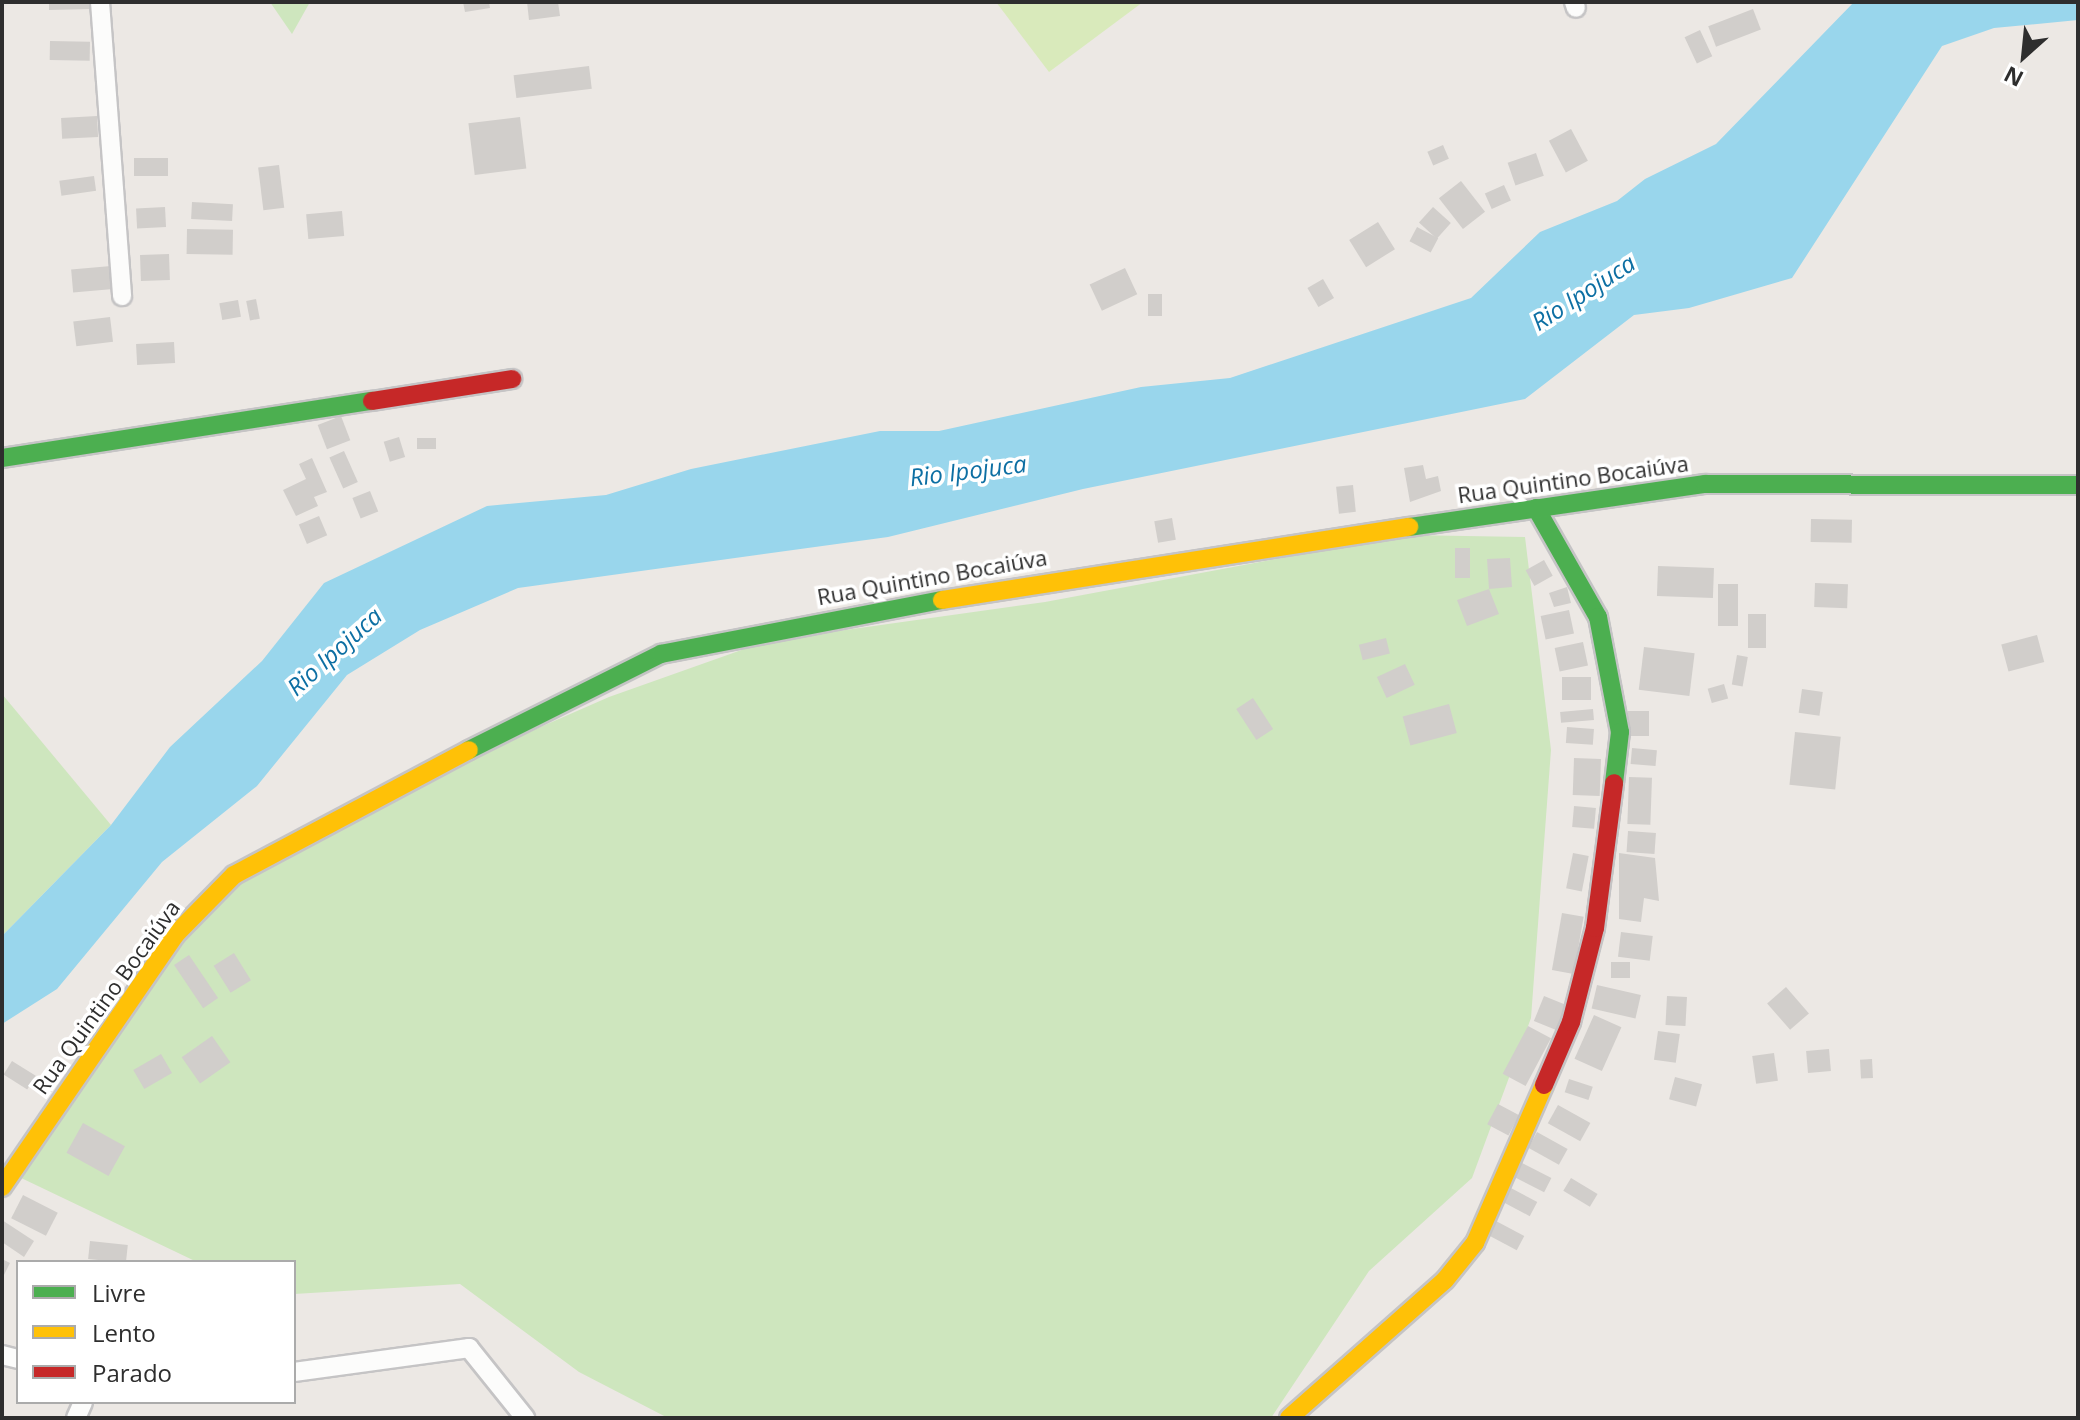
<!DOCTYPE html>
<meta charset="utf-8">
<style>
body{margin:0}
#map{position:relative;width:2080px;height:1420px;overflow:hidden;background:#ece8e4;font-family:"Open Sans",sans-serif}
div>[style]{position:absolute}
.green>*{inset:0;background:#cee6be}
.pitch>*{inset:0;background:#d9eabb}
.water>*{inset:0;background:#99d6ec}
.building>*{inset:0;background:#d1cecb;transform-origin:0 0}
.roads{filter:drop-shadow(2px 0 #c5c4c5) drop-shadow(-2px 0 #c5c4c5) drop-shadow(0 2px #c5c4c5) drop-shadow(0 -2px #c5c4c5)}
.street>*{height:18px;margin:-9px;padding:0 9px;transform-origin:9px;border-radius:9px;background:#fcfcfb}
.fast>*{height:18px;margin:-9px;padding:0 9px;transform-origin:9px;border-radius:9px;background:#4caf50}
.slow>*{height:18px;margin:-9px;padding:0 9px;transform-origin:9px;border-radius:9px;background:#ffc107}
.jam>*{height:18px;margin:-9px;padding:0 9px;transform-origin:9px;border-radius:9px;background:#c62828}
span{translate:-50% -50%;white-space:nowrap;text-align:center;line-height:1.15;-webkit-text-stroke:7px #fff;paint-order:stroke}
.street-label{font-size:22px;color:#2e2e2e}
.water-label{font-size:24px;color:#0d6fa3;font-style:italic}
.frame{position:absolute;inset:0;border:4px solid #2e2e2e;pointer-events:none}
.legend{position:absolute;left:16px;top:1260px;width:280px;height:144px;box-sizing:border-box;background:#fff;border:2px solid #ababab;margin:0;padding:10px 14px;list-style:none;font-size:24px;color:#2e2e2e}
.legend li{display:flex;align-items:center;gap:16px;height:40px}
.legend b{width:40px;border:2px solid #ababab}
.north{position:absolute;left:1984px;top:16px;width:80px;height:80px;-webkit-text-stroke:6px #fff;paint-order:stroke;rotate:207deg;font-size:22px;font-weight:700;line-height:32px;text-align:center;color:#2e2e2e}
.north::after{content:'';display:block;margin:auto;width:28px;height:36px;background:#2e2e2e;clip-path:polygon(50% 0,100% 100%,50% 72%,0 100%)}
</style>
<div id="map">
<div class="green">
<div style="clip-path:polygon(270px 2px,310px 2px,292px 34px)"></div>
<div style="clip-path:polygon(1406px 535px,1525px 537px,1551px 750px,1531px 1018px,1472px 1178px,1369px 1271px,1271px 1418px,668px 1418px,579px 1372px,460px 1284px,294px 1294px,294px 1262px,197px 1262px,17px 1176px,187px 927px,278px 842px,609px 697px,767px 641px,1045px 602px)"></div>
<div style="clip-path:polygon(2px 694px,111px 825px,2px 936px)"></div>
</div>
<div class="pitch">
<div style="clip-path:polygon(996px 2px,1143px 2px,1049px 72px)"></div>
</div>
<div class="water">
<div style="clip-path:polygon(1854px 2px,2078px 2px,2078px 20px,1994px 28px,1942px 46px,1792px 278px,1689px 308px,1634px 315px,1525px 399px,1083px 489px,888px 537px,518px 588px,420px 630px,347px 675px,257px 786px,162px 862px,57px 989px,2px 1024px,2px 936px,111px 825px,170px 747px,262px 661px,324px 583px,487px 506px,606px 495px,691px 469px,880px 431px,939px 431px,1141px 387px,1230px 378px,1471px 298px,1540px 232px,1617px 201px,1645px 179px,1716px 144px)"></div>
</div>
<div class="building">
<div style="clip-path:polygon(49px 2px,91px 2px,92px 9px,49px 10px)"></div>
<div style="clip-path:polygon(463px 2px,489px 2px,490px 8px,465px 12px)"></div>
<div style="clip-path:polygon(527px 2px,558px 2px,560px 16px,529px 20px)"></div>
<div style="left:1753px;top:9px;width:22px;height:48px;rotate:69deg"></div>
<div style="left:1700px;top:30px;width:29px;height:17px;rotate:65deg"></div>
<div style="left:50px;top:41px;width:40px;height:19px;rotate:1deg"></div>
<div style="left:589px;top:66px;width:23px;height:76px;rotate:83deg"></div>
<div style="left:97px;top:116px;width:21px;height:36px;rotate:87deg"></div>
<div style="left:520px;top:117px;width:52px;height:52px;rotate:83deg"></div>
<div style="left:1571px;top:129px;width:36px;height:25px;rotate:62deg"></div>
<div style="left:1443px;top:145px;width:15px;height:17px;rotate:67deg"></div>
<div style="left:1536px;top:153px;width:24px;height:30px;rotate:71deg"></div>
<div style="left:168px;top:158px;width:18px;height:34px;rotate:90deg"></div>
<div style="left:279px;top:165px;width:43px;height:21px;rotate:83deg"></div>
<div style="left:94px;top:176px;width:15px;height:35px;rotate:82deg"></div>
<div style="left:1461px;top:181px;width:39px;height:28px;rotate:52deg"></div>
<div style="left:1504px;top:185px;width:17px;height:21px;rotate:66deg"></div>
<div style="left:192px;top:202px;width:41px;height:17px;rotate:3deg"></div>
<div style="left:165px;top:207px;width:20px;height:29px;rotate:87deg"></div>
<div style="left:1433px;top:207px;width:24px;height:21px;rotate:42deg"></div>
<div style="left:342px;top:211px;width:25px;height:36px;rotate:85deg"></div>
<div style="left:1378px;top:222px;width:32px;height:34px;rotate:58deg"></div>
<div style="left:1417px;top:227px;width:24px;height:16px;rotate:28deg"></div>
<div style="left:187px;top:229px;width:46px;height:25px;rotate:1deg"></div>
<div style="left:169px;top:254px;width:26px;height:29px;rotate:88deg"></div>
<div style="left:111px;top:266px;width:23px;height:40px;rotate:85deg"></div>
<div style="left:1125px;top:268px;width:29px;height:39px;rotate:65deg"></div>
<div style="left:1323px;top:279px;width:22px;height:18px;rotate:60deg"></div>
<div style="left:1148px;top:294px;width:14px;height:22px"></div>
<div style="left:256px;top:299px;width:20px;height:10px;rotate:79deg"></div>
<div style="left:238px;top:300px;width:17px;height:19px;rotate:80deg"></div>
<div style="left:110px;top:317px;width:25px;height:37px;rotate:83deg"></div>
<div style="left:174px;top:342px;width:21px;height:38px;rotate:87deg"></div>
<div style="left:341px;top:416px;width:26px;height:25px;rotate:69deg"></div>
<div style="left:399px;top:437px;width:21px;height:16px;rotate:73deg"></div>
<div style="left:436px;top:438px;width:11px;height:19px;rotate:90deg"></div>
<div style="left:344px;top:451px;width:34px;height:16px;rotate:66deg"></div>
<div style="clip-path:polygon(312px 458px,327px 492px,314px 497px,318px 506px,296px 516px,283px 490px,306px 479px,299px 464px)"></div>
<div style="clip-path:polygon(1423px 465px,1426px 479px,1438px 476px,1441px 491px,1410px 502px,1404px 468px)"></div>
<div style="left:1353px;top:485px;width:27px;height:17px;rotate:84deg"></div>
<div style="left:370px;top:491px;width:22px;height:19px;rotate:68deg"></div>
<div style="left:319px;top:516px;width:21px;height:22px;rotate:67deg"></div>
<div style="left:1172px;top:518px;width:22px;height:18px;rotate:80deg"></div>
<div style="left:1811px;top:519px;width:41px;height:23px;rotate:1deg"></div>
<div style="left:1455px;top:548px;width:15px;height:30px"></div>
<div style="clip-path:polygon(1510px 558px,1512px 587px,1489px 589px,1499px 614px,1467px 626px,1457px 600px,1489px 589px,1487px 559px)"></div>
<div style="left:1544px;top:560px;width:18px;height:21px;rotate:61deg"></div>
<div style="left:1658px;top:566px;width:56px;height:30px;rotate:2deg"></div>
<div style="left:1815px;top:583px;width:33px;height:24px;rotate:2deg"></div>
<div style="left:1718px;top:584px;width:20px;height:42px"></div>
<div style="clip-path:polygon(1567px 587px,1571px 603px,1554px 607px,1549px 593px)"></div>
<div style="left:1569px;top:610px;width:24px;height:29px;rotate:78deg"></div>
<div style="left:1748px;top:614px;width:18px;height:34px"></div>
<div style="left:2037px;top:635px;width:28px;height:37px;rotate:75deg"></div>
<div style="left:1386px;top:638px;width:16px;height:28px;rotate:76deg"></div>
<div style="left:1583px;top:642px;width:24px;height:29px;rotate:78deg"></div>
<div style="left:1644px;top:647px;width:51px;height:43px;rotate:7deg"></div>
<div style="left:1737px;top:655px;width:11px;height:30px;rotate:10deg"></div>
<div style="left:1405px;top:664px;width:23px;height:31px;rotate:65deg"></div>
<div style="left:1562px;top:677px;width:29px;height:23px"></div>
<div style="left:1724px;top:684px;width:15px;height:17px;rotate:74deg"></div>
<div style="left:1802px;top:689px;width:21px;height:24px;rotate:8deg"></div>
<div style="left:1253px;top:698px;width:37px;height:20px;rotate:57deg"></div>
<div style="left:1449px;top:704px;width:30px;height:48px;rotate:75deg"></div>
<div style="left:1593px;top:709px;width:11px;height:33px;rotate:85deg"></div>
<div style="left:1628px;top:711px;width:21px;height:25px"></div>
<div style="left:1567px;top:727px;width:27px;height:16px;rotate:4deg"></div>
<div style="left:1795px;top:732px;width:46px;height:53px;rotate:6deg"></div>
<div style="left:1632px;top:748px;width:25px;height:16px;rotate:5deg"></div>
<div style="left:1574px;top:758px;width:27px;height:37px;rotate:2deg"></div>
<div style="left:1629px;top:777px;width:23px;height:47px;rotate:2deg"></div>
<div style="left:1574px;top:806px;width:22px;height:21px;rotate:5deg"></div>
<div style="left:1628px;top:831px;width:28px;height:21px;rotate:4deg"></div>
<div style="left:1573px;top:853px;width:16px;height:36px;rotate:11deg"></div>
<div style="clip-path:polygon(1619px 853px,1655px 858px,1659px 901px,1644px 898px,1641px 922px,1619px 919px)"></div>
<div style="left:1562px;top:913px;width:22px;height:58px;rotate:10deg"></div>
<div style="left:1621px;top:932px;width:32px;height:25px;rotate:7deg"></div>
<div style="left:234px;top:953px;width:32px;height:24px;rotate:58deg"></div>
<div style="left:189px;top:955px;width:52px;height:18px;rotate:56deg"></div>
<div style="left:1611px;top:962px;width:19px;height:16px"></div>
<div style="left:1597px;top:985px;width:45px;height:24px;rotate:13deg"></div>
<div style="left:1786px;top:987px;width:35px;height:25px;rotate:49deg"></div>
<div style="left:1544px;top:996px;width:24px;height:27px;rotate:22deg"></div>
<div style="left:1667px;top:996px;width:20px;height:29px;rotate:3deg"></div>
<div style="left:1594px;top:1015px;width:30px;height:48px;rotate:24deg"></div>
<div style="left:1528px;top:1026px;width:26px;height:54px;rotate:28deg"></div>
<div style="left:1658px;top:1031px;width:22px;height:29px;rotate:8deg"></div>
<div style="left:212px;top:1036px;width:32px;height:37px;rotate:55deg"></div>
<div style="left:1829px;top:1049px;width:22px;height:23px;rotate:85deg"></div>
<div style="left:1774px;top:1053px;width:28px;height:22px;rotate:82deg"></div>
<div style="left:161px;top:1054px;width:22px;height:32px;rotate:60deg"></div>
<div style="left:1872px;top:1059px;width:19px;height:12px;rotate:87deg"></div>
<div style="left:12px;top:1061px;width:28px;height:16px;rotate:32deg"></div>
<div style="left:1675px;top:1077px;width:28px;height:23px;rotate:15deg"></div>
<div style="left:1569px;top:1079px;width:25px;height:14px;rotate:18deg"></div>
<div style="left:1498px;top:1104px;width:24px;height:23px;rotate:28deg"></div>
<div style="left:1558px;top:1105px;width:37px;height:21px;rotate:29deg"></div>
<div style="left:83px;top:1123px;width:48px;height:34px;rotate:29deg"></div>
<div style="left:1537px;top:1132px;width:35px;height:18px;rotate:29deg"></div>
<div style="left:1522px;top:1163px;width:33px;height:16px;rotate:27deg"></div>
<div style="left:1571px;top:1178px;width:31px;height:15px;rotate:31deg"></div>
<div style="left:1509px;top:1187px;width:32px;height:16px;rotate:28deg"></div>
<div style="left:23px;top:1195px;width:39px;height:26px;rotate:27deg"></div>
<div style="clip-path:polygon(2px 1220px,34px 1241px,24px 1257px,2px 1242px)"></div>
<div style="left:1496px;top:1221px;width:32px;height:16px;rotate:28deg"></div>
<div style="left:90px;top:1241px;width:38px;height:18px;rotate:6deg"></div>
<div style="clip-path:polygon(2px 1259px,10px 1263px,2px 1279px)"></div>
</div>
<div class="roads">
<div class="street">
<div style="left:100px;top:2px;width:295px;rotate:85.7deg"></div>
<div style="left:1574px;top:2px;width:6px;rotate:72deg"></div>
<div style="left:2px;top:1355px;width:16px;rotate:14deg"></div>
<div style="left:294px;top:1372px;width:177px;rotate:-7.8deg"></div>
<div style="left:469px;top:1348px;width:90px;rotate:51.3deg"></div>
<div style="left:76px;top:1418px;width:17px;rotate:-66deg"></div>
</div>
<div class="fast">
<div style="left:2px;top:458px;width:374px;rotate:-8.8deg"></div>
<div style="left:1536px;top:508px;width:125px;rotate:60.4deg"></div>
<div style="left:1598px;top:617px;width:117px;rotate:79.2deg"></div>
<div style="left:1620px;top:732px;width:51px;rotate:96.7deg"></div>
<div style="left:1409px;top:527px;width:299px;rotate:-8.3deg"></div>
<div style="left:1705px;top:484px;width:373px;rotate:0.2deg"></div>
<div style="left:469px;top:750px;width:215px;rotate:-26.6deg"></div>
<div style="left:661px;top:654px;width:286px;rotate:-10.9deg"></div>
</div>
<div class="slow">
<div style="left:942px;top:600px;width:473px;rotate:-8.9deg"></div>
<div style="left:2px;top:1187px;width:306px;rotate:-55.5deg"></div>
<div style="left:175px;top:935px;width:84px;rotate:-45.5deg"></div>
<div style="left:234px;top:875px;width:266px;rotate:-28deg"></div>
<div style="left:1289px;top:1418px;width:208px;rotate:-41.5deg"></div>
<div style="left:1445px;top:1280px;width:48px;rotate:-51deg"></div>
<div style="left:1475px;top:1243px;width:172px;rotate:-66.4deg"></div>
</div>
<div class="jam">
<div style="left:372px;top:401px;width:142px;rotate:-8.9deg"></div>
<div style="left:1544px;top:1085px;width:69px;rotate:-66.8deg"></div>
<div style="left:1571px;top:1022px;width:97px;rotate:-75.7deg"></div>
<div style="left:1595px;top:928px;width:146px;rotate:-82.5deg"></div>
</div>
</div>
<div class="street-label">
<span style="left:1573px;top:479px;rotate:-8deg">Rua Quintino Bocaiúva</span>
<span style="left:932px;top:577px;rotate:-10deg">Rua Quintino Bocaiúva</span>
<span style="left:106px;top:997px;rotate:-54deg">Rua Quintino Bocaiúva</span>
</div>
<div class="water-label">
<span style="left:1583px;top:292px;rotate:-33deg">Rio Ipojuca</span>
<span style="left:968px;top:470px;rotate:-7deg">Rio Ipojuca</span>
<span style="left:334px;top:651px;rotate:-42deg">Rio Ipojuca</span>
</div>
<div class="frame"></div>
<ul class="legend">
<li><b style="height:10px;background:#4caf50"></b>Livre</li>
<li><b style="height:10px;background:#ffc107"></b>Lento</li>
<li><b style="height:10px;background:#c62828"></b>Parado</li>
</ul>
<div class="north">N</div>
</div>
